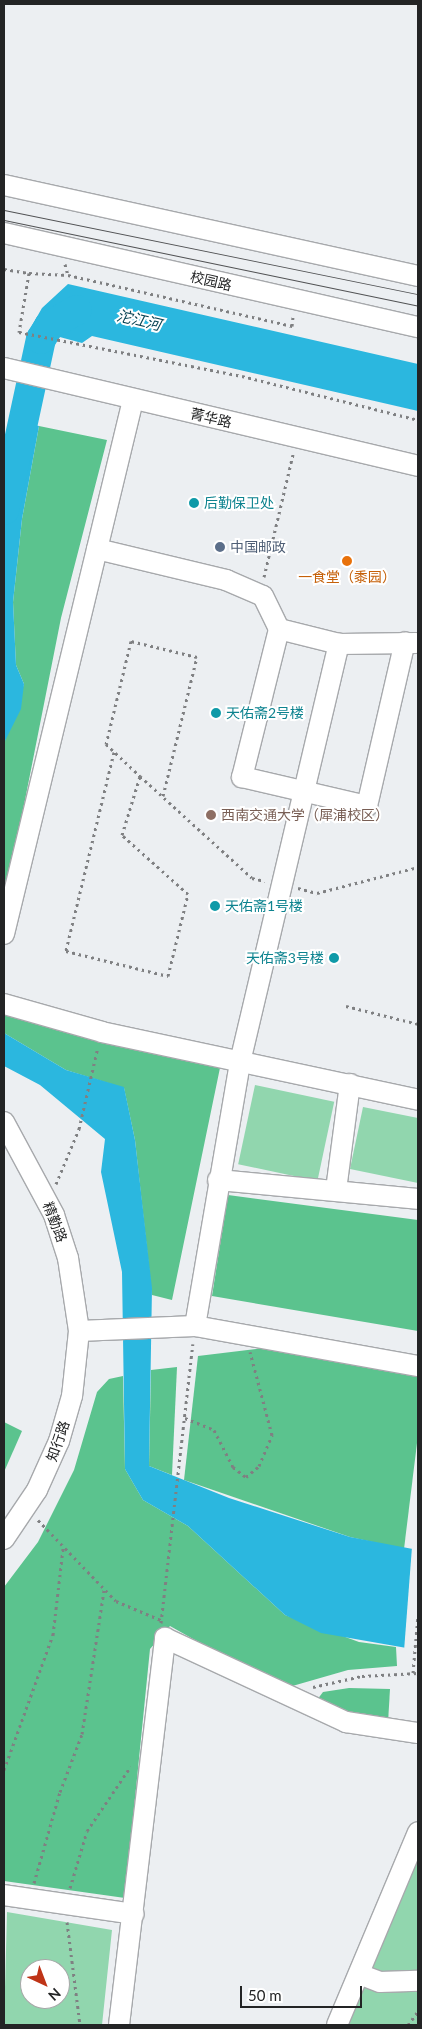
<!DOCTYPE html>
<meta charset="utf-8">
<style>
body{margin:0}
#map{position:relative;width:422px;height:2029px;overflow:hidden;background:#eceff2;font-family:Lato,"Noto Sans SC",sans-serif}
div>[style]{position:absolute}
.green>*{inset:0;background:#91d6ae;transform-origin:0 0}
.forest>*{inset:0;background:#5bc38e}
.water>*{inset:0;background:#2bb7df}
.pier>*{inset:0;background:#eceff2}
.river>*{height:30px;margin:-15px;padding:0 15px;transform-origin:15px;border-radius:15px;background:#2bb7df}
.path>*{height:3px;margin-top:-1.5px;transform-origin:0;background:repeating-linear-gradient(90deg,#7f8082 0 2.5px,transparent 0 6.5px)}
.roads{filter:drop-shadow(1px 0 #a7a9ac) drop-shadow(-1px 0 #a7a9ac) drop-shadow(0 1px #a7a9ac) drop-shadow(0 -1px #a7a9ac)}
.minor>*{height:20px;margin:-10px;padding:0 10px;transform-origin:10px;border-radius:10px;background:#fff}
.tram>*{height:1px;margin:-0.5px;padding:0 0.5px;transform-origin:0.5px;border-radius:0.5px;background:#515254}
.dots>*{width:14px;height:14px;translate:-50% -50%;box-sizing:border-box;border:2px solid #fff;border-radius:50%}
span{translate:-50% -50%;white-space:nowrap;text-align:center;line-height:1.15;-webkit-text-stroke:4px #fff;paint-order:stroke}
.street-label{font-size:14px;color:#232425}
.culture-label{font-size:14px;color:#0d838f}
.left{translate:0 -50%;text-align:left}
.right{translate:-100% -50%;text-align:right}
.service-label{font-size:14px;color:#4e5e75}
.food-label{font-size:14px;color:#c56008}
.education-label{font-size:14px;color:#785e54}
.water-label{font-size:15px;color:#094454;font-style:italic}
.frame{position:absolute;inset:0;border:5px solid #232425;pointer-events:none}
.north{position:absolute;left:20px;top:1959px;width:50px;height:50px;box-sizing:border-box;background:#fff;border:1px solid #a7a7a8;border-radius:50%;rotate:137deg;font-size:14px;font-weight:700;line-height:20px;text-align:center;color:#232425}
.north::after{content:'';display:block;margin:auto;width:18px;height:22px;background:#bf3417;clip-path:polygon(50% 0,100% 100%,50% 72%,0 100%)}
.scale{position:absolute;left:240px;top:1986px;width:122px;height:22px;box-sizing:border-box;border:2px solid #232425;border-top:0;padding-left:6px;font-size:15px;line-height:18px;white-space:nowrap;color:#232425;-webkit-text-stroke:4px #fff;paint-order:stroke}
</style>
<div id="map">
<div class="green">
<div style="left:255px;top:1085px;width:81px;height:81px;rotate:12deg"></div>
<div style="clip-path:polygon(363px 1107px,418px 1118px,418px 1183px,350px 1169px)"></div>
<div style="clip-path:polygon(418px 1860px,418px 2025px,347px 2025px)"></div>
<div style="clip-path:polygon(evenodd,7px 1912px,112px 1930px,102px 2025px,4px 2025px,7px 1912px,30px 1969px,60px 1969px,60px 1999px,30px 1999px,30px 1969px)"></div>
</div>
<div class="forest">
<div style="clip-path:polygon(39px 426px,107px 440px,61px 618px,4px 906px,4px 743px,24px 684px,16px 665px,13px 602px,22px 519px)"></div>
<div style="clip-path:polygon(4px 1012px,221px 1063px,172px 1300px,152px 1295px,135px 1140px,124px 1088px,66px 1070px,4px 1033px)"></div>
<div style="clip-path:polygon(228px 1195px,418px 1220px,418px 1331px,212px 1296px)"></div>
<div style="clip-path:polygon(273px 1347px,418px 1373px,418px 1435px,404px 1549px,350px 1537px,184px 1480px,198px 1356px)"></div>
<div style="clip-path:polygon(177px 1367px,172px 1475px,149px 1466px,151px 1370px)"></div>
<div style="clip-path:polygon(123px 1376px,125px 1469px,143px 1500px,188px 1526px,285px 1615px,359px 1642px,396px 1647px,397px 1666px,348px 1670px,282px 1689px,170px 1626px,150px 1649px,125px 1898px,4px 1881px,4px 1587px,38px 1542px,74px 1470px,97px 1392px,109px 1379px)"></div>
<div style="clip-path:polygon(4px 1422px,22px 1431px,4px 1472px)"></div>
<div style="clip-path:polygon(349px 1688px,390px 1689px,388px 1723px,331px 1713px,317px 1700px,323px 1692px)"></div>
</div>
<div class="water">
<div style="clip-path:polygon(68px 284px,418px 364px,418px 411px,92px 336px,82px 343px,30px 329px,42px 308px)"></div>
<div style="clip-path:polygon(10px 419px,39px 426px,22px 519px,13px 602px,16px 665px,24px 684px,21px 709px,4px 743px,4px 450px)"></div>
<div style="clip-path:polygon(4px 1033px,66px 1070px,124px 1087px,135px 1140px,152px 1288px,149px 1466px,229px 1498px,350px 1537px,418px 1550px,418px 1650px,321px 1633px,285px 1615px,188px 1526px,143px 1500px,125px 1469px,122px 1272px,101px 1172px,105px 1139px,40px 1085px,4px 1066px)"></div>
</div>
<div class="pier">
<div style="clip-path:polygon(412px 1547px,418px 1547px,418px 1652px,404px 1651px)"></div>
</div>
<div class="river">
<div style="left:4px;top:510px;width:175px;rotate:-77.8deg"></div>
<div style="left:41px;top:339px;width:15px;rotate:-58deg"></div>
<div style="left:49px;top:326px;width:32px;rotate:-30deg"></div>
</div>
<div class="path">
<div style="left:65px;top:264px;width:11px;rotate:75deg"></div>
<div style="left:4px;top:269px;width:25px;rotate:9deg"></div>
<div style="left:29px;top:273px;width:60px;rotate:99.6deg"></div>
<div style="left:19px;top:332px;width:227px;rotate:11.2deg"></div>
<div style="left:242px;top:376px;width:181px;rotate:14deg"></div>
<div style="left:29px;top:273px;width:39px;rotate:3deg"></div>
<div style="left:68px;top:275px;width:230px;rotate:12.8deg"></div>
<div style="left:292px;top:326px;width:9px;rotate:-84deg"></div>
<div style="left:264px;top:577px;width:126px;rotate:-76.7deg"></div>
<div style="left:114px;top:752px;width:205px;rotate:103.6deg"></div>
<div style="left:66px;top:951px;width:105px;rotate:13.8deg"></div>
<div style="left:168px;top:976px;width:84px;rotate:-76.3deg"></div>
<div style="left:188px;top:894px;width:89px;rotate:-138.2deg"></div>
<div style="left:122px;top:835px;width:62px;rotate:-73deg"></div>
<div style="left:163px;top:796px;width:143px;rotate:-76.3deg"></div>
<div style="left:197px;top:657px;width:68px;rotate:-166.4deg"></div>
<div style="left:131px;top:641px;width:106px;rotate:103.6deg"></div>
<div style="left:106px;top:744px;width:47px;rotate:43.3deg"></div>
<div style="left:140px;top:776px;width:151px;rotate:42.3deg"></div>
<div style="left:252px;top:878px;width:13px;rotate:13deg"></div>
<div style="left:298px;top:888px;width:20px;rotate:15deg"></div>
<div style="left:317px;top:893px;width:104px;rotate:-14.4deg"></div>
<div style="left:346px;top:1006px;width:74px;rotate:14deg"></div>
<div style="left:56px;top:1184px;width:60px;rotate:-67.3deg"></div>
<div style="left:79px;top:1129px;width:84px;rotate:-77deg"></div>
<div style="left:185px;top:1418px;width:31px;rotate:22deg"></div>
<div style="left:214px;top:1430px;width:42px;rotate:62.8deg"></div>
<div style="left:233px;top:1467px;width:16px;rotate:38deg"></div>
<div style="left:246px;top:1477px;width:17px;rotate:-40deg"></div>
<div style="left:259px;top:1466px;width:34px;rotate:-67deg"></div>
<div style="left:272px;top:1435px;width:86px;rotate:-104.8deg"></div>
<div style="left:38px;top:1520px;width:112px;rotate:46.1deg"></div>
<div style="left:116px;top:1601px;width:49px;rotate:22.9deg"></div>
<div style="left:161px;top:1623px;width:281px;rotate:-83.5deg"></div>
<div style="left:413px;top:1673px;width:58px;rotate:-85.1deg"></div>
<div style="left:313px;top:1687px;width:50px;rotate:-12.7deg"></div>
<div style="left:362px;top:1676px;width:56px;rotate:-3.1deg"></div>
<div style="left:4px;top:1770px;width:144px;rotate:-70.1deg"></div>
<div style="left:53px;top:1635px;width:88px;rotate:-83.4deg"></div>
<div style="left:34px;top:1883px;width:95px;rotate:-74.1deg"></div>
<div style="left:60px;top:1792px;width:62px;rotate:-69.2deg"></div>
<div style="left:82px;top:1734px;width:146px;rotate:-81.3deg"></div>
<div style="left:70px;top:1888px;width:59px;rotate:-73.4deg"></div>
<div style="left:87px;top:1831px;width:78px;rotate:-55.9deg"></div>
<div style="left:67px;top:1922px;width:104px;rotate:82.8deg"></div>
<div style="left:408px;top:2025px;width:17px;rotate:-54deg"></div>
</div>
<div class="roads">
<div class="minor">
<div style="left:4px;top:185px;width:424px;rotate:12.4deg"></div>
<div style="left:4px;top:233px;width:425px;rotate:12.8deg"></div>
<div style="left:4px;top:368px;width:425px;rotate:13.3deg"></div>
<div style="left:97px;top:549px;width:133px;rotate:13.5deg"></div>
<div style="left:226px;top:580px;width:40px;rotate:23.4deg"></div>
<div style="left:263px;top:596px;width:37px;rotate:64deg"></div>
<div style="left:279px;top:629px;width:62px;rotate:14deg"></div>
<div style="left:339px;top:644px;width:77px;rotate:-0.7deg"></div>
<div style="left:279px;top:629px;width:153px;rotate:104deg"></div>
<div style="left:242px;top:777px;width:128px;rotate:13.1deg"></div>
<div style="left:367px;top:806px;width:168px;rotate:-77deg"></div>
<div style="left:4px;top:934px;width:549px;rotate:-76.42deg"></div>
<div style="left:4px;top:1004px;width:102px;rotate:15.9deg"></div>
<div style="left:102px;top:1032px;width:323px;rotate:12.1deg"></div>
<div style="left:4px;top:1122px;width:106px;rotate:61.7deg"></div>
<div style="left:54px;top:1215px;width:45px;rotate:72deg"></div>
<div style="left:68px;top:1258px;width:74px;rotate:81.4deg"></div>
<div style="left:79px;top:1331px;width:65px;rotate:96.1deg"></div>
<div style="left:72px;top:1396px;width:47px;rotate:106.1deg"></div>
<div style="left:59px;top:1441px;width:54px;rotate:114.2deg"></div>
<div style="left:37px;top:1490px;width:59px;rotate:124deg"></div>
<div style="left:218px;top:1180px;width:201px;rotate:5.4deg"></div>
<div style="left:336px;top:1190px;width:107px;rotate:-82.5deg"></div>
<div style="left:195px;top:1326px;width:268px;rotate:-80.3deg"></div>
<div style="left:240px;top:1062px;width:430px;rotate:-76.7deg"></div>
<div style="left:79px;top:1331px;width:116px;rotate:-2.5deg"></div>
<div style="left:195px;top:1326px;width:227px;rotate:10.2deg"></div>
<div style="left:4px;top:1895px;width:131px;rotate:8.3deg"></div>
<div style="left:359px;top:1974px;width:22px;rotate:21deg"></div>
<div style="left:380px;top:1982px;width:38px;rotate:-2deg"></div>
<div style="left:119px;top:2025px;width:390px;rotate:-83.2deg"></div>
<div style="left:165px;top:1638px;width:200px;rotate:24.9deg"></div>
<div style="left:346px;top:1722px;width:73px;rotate:8.7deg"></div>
<div style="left:337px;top:2025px;width:209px;rotate:-67.2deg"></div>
</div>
</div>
<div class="tram">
<div style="left:4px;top:210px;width:422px;rotate:11.5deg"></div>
<div style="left:4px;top:220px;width:423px;rotate:11.7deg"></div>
</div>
<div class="dots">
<div style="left:194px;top:503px;background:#0f9aa8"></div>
<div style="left:220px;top:547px;background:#5c6f8a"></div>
<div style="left:347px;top:561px;background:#e8710a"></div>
<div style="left:216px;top:713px;background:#0f9aa8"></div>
<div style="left:211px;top:815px;background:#8d6e63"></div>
<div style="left:215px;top:906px;background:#0f9aa8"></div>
<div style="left:334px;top:958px;background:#0f9aa8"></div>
</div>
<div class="street-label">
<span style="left:211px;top:281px;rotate:13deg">校园路</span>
<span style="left:211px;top:418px;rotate:13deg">菁华路</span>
<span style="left:55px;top:1222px;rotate:69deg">精勤路</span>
<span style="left:58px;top:1441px;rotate:-71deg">知行路</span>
</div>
<div class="culture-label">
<span class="left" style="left:204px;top:503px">后勤保卫处</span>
<span class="left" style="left:226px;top:713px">天佑斋2号楼</span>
<span class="left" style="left:225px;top:906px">天佑斋1号楼</span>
<span class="right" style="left:324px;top:958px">天佑斋3号楼</span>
</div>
<div class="service-label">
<span class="left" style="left:230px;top:547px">中国邮政</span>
</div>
<div class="food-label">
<span style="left:347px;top:577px">一食堂（黍园）</span>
</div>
<div class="education-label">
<span class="left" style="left:221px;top:815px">西南交通大学（犀浦校区）</span>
</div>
<div class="water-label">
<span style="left:139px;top:320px;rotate:13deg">沱江河</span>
</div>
<div class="frame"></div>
<div class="north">N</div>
<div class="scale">50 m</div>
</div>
